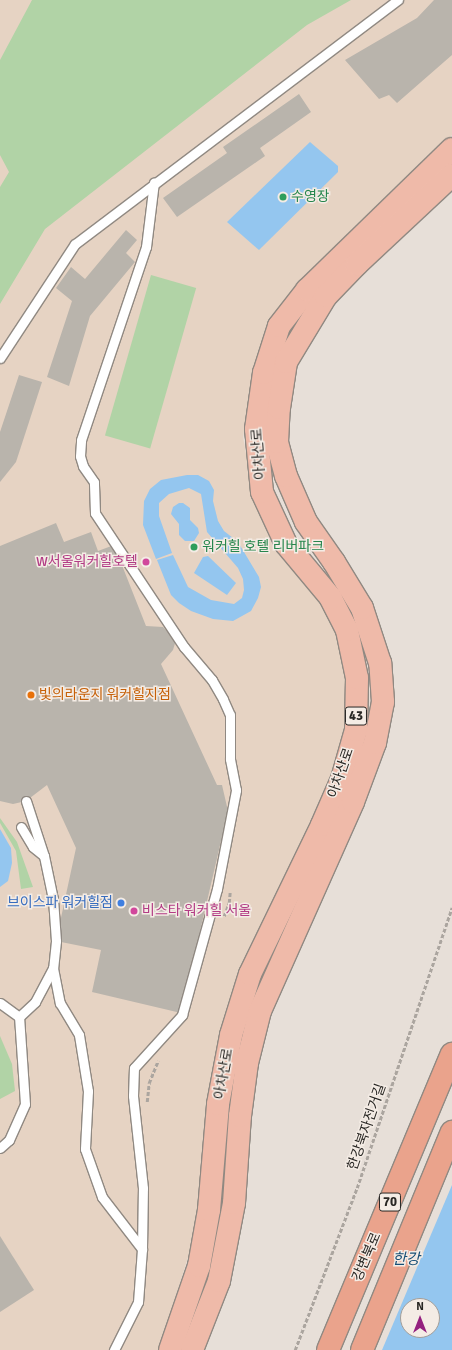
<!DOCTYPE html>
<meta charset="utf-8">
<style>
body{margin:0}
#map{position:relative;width:452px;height:1350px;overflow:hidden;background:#e7dfd8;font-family:Signika,"Noto Sans KR",sans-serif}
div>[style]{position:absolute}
.commercial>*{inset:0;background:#e6d3c3}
.green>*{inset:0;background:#b1d3a6;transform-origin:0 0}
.water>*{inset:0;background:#94c6ef}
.pier>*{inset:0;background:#e7dfd8}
.building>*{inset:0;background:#b9b4ac}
.path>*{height:2.5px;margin-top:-1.25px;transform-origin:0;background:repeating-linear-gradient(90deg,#aba59f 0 4px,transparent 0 6px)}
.roads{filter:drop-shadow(1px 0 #908982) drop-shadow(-1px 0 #908982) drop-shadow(0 1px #908982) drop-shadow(0 -1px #908982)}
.service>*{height:9px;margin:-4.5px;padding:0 4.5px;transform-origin:4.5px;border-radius:4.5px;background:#fff}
.primary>*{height:22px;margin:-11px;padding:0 11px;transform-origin:11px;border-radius:11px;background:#efbaa9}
.trunk>*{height:22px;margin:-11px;padding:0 11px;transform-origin:11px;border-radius:11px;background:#eaa38c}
.dots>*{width:11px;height:11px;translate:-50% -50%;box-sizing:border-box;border:2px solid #f4ece5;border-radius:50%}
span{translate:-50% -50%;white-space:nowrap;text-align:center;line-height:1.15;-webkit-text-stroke:3px #f4ece5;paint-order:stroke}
.shield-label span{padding:1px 3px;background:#f4ece5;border:1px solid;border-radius:3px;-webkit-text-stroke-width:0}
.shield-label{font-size:13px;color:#292724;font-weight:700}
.leisure-label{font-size:14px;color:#27864d}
.left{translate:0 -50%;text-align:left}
.street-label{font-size:14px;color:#292724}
.hotel-label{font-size:14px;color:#b23c85}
.right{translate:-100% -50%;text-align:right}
.food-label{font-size:14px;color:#c56008}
.shop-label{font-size:14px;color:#366cbe}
.water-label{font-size:15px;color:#174f76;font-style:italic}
.north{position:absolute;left:400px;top:1298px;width:40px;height:40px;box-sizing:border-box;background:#f4ece5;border:1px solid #a39d98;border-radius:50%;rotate:0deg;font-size:11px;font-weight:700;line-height:16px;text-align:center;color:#292724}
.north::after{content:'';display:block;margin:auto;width:14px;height:18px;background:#94207e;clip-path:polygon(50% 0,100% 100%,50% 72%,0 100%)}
</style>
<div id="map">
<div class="commercial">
<div style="clip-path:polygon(0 0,452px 0,452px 135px,298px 284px,267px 324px,253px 373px,243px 437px,253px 492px,322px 600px,338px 631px,349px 698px,342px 753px,242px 969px,210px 1096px,194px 1238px,159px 1350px,0 1350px)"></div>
</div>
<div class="green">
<div style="clip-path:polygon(32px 0,351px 0,307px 25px,45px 229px,0 304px,0 187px,9px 172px,0 155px,0 60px)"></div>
<div style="left:151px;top:275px;width:47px;height:167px;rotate:16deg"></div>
<div style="clip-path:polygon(0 818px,17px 842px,33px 887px,21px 889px,16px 851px,0 823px)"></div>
<div style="clip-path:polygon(0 1036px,12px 1064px,15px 1091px,0 1099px)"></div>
</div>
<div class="water">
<div style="clip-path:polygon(310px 142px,338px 166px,338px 172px,259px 250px,227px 222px)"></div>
<div style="clip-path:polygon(187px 475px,198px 475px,209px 481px,214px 490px,213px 501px,218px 521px,224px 531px,238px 542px,259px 577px,261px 587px,258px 598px,251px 611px,233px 621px,213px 619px,191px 611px,179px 603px,171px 595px,157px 560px,173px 555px,188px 587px,211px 600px,234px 604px,242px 598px,244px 590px,243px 579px,238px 568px,207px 532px,201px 494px,189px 488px,169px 494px,159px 503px,159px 516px,172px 553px,156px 559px,143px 525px,144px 501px,150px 489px,161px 480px)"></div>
<div style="clip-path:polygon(179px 503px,183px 503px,190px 508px,190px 520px,198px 528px,199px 533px,194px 541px,185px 541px,179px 535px,179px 524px,171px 514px,173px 507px)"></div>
<div style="clip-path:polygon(208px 556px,236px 583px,227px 595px,194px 573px,203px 557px)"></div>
<div style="clip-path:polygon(0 829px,11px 848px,12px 863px,8px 881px,0 887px)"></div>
<div style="clip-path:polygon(evenodd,452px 1007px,452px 1350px,321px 1350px,344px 1292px,452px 1007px,408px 1306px,432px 1306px,432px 1330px,408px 1330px,408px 1306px)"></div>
</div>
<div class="pier">
<div style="clip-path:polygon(452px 1005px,452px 1185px,382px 1350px,319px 1350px)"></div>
</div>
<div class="building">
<div style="clip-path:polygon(434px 0,452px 0,452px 55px,397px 103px,389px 95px,379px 99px,345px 60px,417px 18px)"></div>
<div style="clip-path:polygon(299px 94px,311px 112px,260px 148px,265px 156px,177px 217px,163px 198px,227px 153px,223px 147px)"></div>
<div style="clip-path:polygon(126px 230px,137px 240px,126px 253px,135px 262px,90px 316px,69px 386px,47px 377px,72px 301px,56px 288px,71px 267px,85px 279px)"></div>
<div style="clip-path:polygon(19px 375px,42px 382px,16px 462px,0 482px,0 432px)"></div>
<div style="clip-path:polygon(56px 523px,64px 542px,91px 532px,98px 551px,114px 545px,146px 626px,163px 627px,176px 640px,173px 650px,161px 664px,217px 785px,222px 785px,228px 811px,181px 1013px,92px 992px,101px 950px,56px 941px,76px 848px,47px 785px,26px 801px,13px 804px,0 801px,0 546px)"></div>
<div style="clip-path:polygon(0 1236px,34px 1290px,0 1312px)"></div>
</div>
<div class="path">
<div style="left:224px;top:916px;width:14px;rotate:-69deg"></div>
<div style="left:229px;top:903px;width:11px;rotate:-85deg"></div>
<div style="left:147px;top:1102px;width:19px;rotate:-84deg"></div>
<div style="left:149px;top:1083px;width:24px;rotate:-68deg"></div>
<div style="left:295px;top:1350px;width:173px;rotate:-69.1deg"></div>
<div style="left:357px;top:1188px;width:296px;rotate:-71.3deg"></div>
</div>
<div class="roads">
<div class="service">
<div style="left:0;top:358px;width:136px;rotate:-56.7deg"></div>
<div style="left:75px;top:244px;width:405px;rotate:-37.1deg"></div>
<div style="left:26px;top:801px;width:58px;rotate:71.9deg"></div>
<div style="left:21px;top:827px;width:23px;rotate:59deg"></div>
<div style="left:33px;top:847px;width:14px;rotate:39deg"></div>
<div style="left:44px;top:856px;width:44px;rotate:78.2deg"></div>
<div style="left:53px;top:899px;width:42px;rotate:85.9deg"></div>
<div style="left:56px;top:941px;width:27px;rotate:96deg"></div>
<div style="left:53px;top:968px;width:36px;rotate:79deg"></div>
<div style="left:60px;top:1003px;width:37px;rotate:59deg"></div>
<div style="left:79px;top:1035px;width:57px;rotate:80.9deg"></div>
<div style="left:88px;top:1091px;width:58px;rotate:93deg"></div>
<div style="left:85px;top:1149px;width:51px;rotate:70.5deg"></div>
<div style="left:102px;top:1197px;width:66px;rotate:52.4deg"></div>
<div style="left:142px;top:1249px;width:53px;rotate:94.3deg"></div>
<div style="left:138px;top:1302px;width:54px;rotate:116.6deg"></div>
<div style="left:0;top:1003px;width:24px;rotate:36deg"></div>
<div style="left:19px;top:1017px;width:22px;rotate:-43deg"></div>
<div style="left:35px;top:1002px;width:38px;rotate:-62deg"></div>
<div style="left:0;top:1148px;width:12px;rotate:-42deg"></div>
<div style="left:9px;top:1140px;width:39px;rotate:-66deg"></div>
<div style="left:25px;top:1104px;width:87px;rotate:-93.9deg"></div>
<div style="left:142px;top:1249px;width:61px;rotate:-89.1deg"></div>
<div style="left:143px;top:1188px;width:93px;rotate:-96.2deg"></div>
<div style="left:133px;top:1096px;width:28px;rotate:-88deg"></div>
<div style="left:134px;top:1068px;width:72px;rotate:-47.8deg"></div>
<div style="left:182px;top:1015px;width:131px;rotate:-74.5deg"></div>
<div style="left:217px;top:889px;width:101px;rotate:-79.1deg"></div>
<div style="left:236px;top:790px;width:32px;rotate:-101deg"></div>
<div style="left:230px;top:759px;width:44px;rotate:-90deg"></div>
<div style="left:230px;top:715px;width:17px;rotate:-114deg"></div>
<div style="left:223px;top:699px;width:22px;rotate:-120deg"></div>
<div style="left:212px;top:680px;width:43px;rotate:-130.3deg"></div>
<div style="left:184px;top:647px;width:161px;rotate:-123.6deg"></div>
<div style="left:95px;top:513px;width:31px;rotate:-92deg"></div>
<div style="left:94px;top:482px;width:19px;rotate:-125deg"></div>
<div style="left:83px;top:466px;width:10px;rotate:-107deg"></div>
<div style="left:80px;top:456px;width:16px;rotate:-86deg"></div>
<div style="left:81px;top:440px;width:204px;rotate:-71.4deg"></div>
<div style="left:146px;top:247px;width:65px;rotate:-83deg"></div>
</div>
<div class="primary">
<div style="left:170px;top:1350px;width:89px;rotate:-71deg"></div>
<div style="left:199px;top:1266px;width:57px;rotate:-79.9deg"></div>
<div style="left:209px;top:1210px;width:106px;rotate:-85.1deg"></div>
<div style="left:218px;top:1104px;width:70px;rotate:-79.3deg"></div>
<div style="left:231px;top:1035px;width:64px;rotate:-72.7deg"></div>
<div style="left:250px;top:974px;width:165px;rotate:-64.2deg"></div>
<div style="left:322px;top:825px;width:50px;rotate:-66.5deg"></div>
<div style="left:342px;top:779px;width:51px;rotate:-74.1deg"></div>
<div style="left:356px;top:730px;width:52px;rotate:-88.9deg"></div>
<div style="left:357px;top:678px;width:49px;rotate:-101.8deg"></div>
<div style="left:347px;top:630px;width:36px;rotate:-117deg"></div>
<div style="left:331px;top:598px;width:70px;rotate:-129.8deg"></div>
<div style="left:286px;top:544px;width:57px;rotate:-114.8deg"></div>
<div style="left:262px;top:492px;width:63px;rotate:-95.4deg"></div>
<div style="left:256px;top:429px;width:57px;rotate:-81.9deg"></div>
<div style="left:264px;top:373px;width:49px;rotate:-72.3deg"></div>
<div style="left:279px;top:326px;width:46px;rotate:-52.1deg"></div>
<div style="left:307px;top:290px;width:202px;rotate:-44.2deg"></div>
<div style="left:192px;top:1350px;width:74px;rotate:-68.6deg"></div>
<div style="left:219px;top:1281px;width:79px;rotate:-79.1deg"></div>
<div style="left:234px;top:1203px;width:87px;rotate:-86.1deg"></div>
<div style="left:240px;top:1116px;width:53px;rotate:-82.5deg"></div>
<div style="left:247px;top:1063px;width:54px;rotate:-76deg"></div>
<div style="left:260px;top:1011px;width:229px;rotate:-66deg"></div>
<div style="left:353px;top:802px;width:63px;rotate:-69.6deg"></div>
<div style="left:375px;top:743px;width:42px;rotate:-79deg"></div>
<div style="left:383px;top:702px;width:39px;rotate:-94deg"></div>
<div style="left:380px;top:663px;width:58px;rotate:-108.1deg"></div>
<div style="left:362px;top:608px;width:54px;rotate:-121.3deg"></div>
<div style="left:334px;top:562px;width:49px;rotate:-125deg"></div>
<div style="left:306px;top:522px;width:50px;rotate:-113.5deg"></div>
<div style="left:286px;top:476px;width:35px;rotate:-105deg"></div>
<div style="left:277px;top:442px;width:34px;rotate:-87deg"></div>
<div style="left:279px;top:408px;width:47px;rotate:-81.3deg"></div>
<div style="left:286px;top:362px;width:77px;rotate:-58.8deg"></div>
<div style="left:326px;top:296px;width:45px;rotate:-45.9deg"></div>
<div style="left:357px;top:264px;width:130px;rotate:-43.1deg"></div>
</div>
<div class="trunk">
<div style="left:328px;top:1350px;width:321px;rotate:-67.3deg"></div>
<div style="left:362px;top:1350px;width:236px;rotate:-67.6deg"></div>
</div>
</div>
<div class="dots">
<div style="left:283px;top:197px;background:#2e9e5b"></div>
<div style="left:194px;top:547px;background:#2e9e5b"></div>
<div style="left:146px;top:562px;background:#d1479c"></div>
<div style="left:31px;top:695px;background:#e8710a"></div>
<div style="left:121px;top:903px;background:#3f7fe0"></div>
<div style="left:134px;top:911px;background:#d1479c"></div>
</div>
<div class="shield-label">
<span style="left:356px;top:716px">43</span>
<span style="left:390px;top:1202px">70</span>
</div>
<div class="leisure-label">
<span class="left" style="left:291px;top:197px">수영장</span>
<span class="left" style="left:202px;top:547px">워커힐 호텔 리버파크</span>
</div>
<div class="street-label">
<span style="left:259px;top:454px;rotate:-94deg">아차산로</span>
<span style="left:341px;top:773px;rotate:-71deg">아차산로</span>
<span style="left:224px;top:1074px;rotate:-80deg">아차산로</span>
<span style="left:367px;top:1127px;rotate:-71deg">한강북자전거길</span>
<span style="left:367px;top:1257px;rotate:-67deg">강변북로</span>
</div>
<div class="hotel-label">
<span class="right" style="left:138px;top:562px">W서울워커힐호텔</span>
<span class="left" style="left:142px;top:911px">비스타 워커힐 서울</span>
</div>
<div class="food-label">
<span class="left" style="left:39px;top:695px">빛의라운지 워커힐지점</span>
</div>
<div class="shop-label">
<span class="right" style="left:113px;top:903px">브이스파 워커힐점</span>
</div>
<div class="water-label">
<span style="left:406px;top:1260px">한강</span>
</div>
<div class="north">N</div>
</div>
